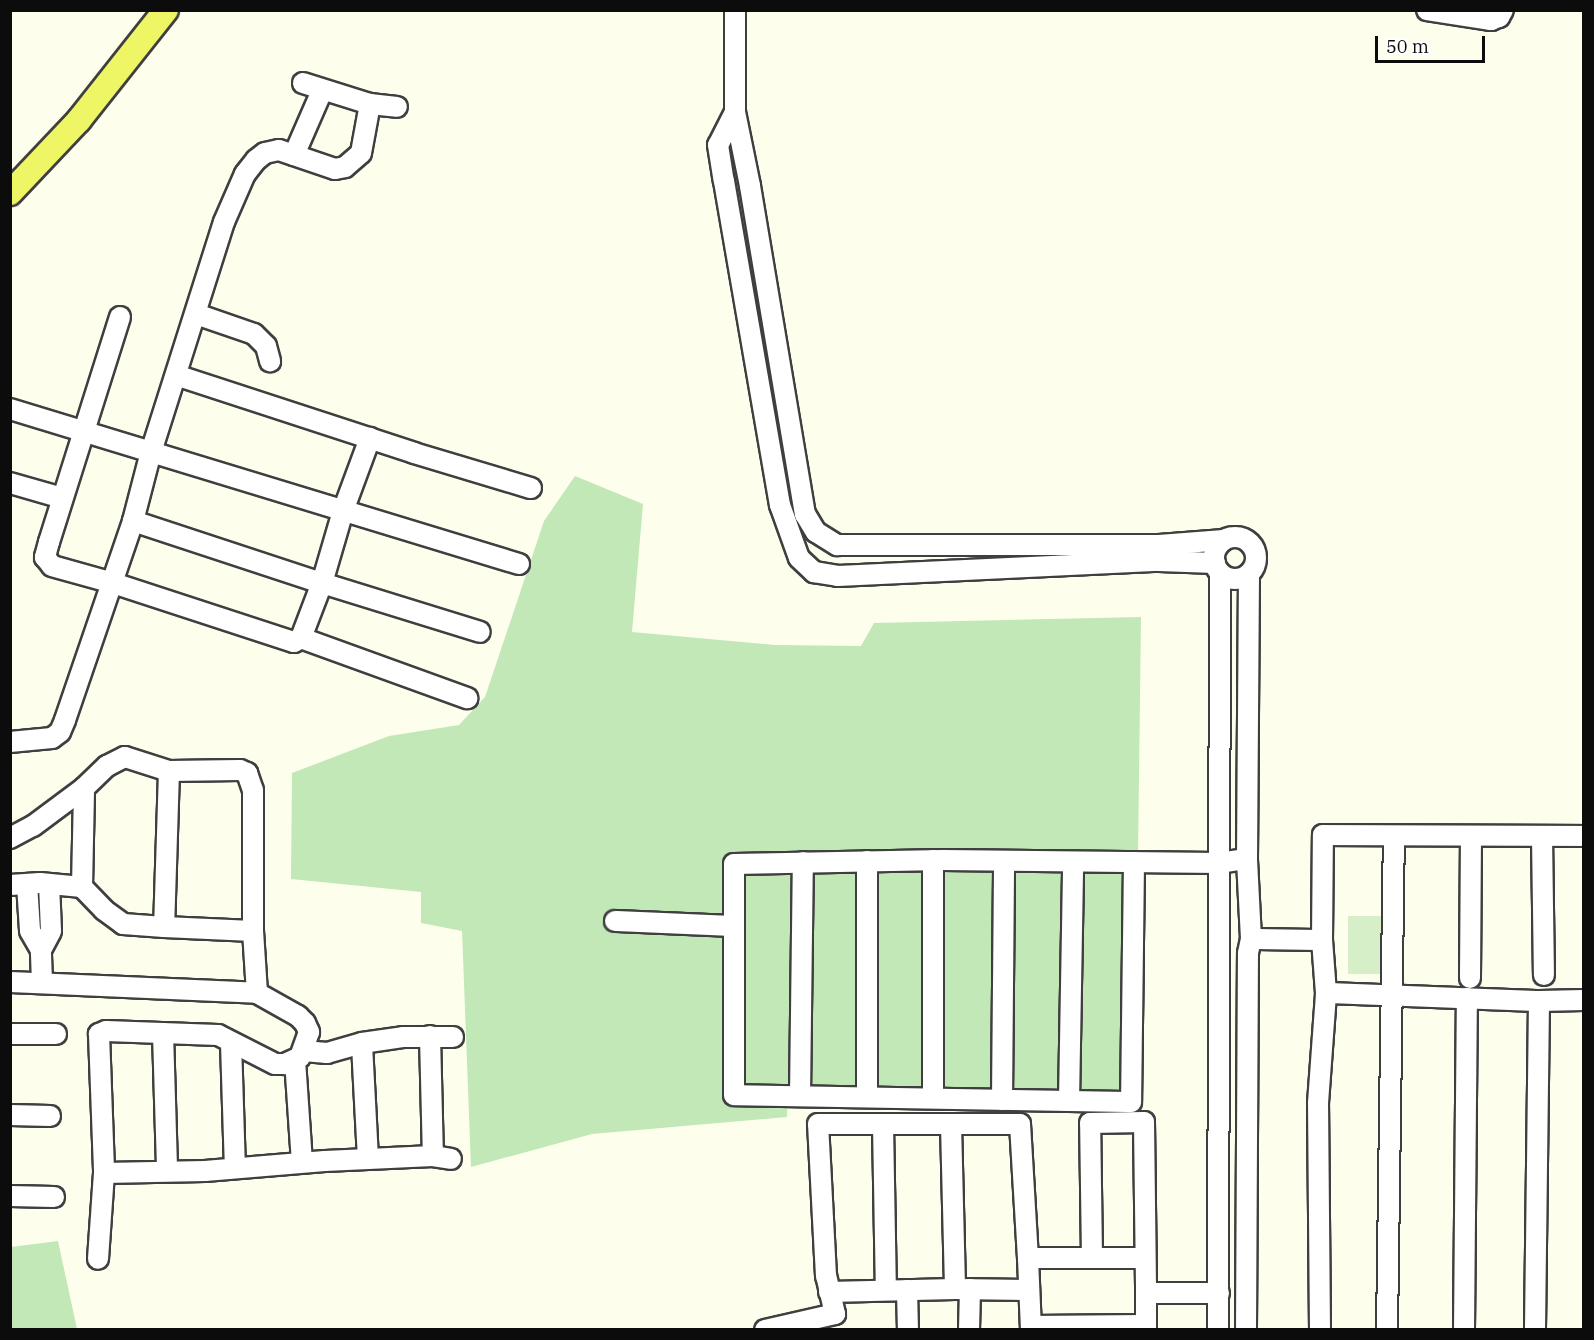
<!DOCTYPE html>
<style>
body{margin:0}
#map{position:relative;width:1594px;height:1340px;overflow:hidden;background:#fdffec;font-family:"IBM Plex Serif",serif}
div>[style]{position:absolute}
.green>*{inset:0;background:#c2e8b7}
.pitch>*{inset:0;background:#d6efc8;transform-origin:0 0}
.roads{filter:drop-shadow(2px 0 #3f3f3f) drop-shadow(-2px 0 #3f3f3f) drop-shadow(0 2px #3f3f3f) drop-shadow(0 -2px #3f3f3f)}
.minor>*{height:20px;margin:-10px;padding:0 10px;transform-origin:10px;border-radius:10px;background:#fff}
.minor>.ring{margin:-10px;padding:0;box-sizing:content-box;background:none;border:20px solid #fff;border-radius:50%}
.major>*{height:24px;margin:-12px;padding:0 12px;transform-origin:12px;border-radius:12px;background:#eef665}
span{translate:-50% -50%;white-space:nowrap;text-align:center;line-height:1.15;-webkit-text-stroke:6px #fff;paint-order:stroke}
.frame{position:absolute;inset:0;border:12px solid #0c0c0c;pointer-events:none}
.scale{position:absolute;left:1375px;top:36px;width:110px;height:27px;box-sizing:border-box;border:3px solid #0c0c0c;border-top:0;padding-left:8px;font-size:18px;line-height:21px;white-space:nowrap;color:#0c0c0c;-webkit-text-stroke:4px #fff;paint-order:stroke}
</style>
<div id="map">
<div class="green">
<div style="clip-path:polygon(575px 476px,643px 504px,632px 632px,776px 645px,861px 646px,874px 623px,1141px 617px,1135px 1093px,788px 1086px,787px 1117px,592px 1134px,471px 1167px,462px 931px,421px 923px,421px 892px,291px 879px,292px 773px,389px 736px,459px 725px,485px 697px,544px 521px)"></div>
<div style="clip-path:polygon(58px 1241px,77px 1329px,11px 1329px,11px 1247px)"></div>
</div>
<div class="pitch">
<div style="left:1348px;top:916px;width:35px;height:58px"></div>
</div>
<div class="roads">
<div class="minor">
<div style="left:735px;top:10px;width:102px;rotate:90deg"></div>
<div style="left:735px;top:112px;width:76px;rotate:78.5deg"></div>
<div style="left:750px;top:186px;width:333px;rotate:80.5deg"></div>
<div style="left:805px;top:514px;width:21px;rotate:59deg"></div>
<div style="left:816px;top:532px;width:25px;rotate:32deg"></div>
<div style="left:837px;top:545px;width:322px"></div>
<div style="left:1159px;top:545px;width:65px;rotate:-4.4deg"></div>
<div style="left:1427px;top:10px;width:65px;rotate:8.9deg"></div>
<div style="left:1491px;top:20px;width:9px;rotate:-21deg"></div>
<div style="left:1499px;top:17px;width:8px;rotate:-60deg"></div>
<div style="left:303px;top:83px;width:70px;rotate:17.4deg"></div>
<div style="left:370px;top:104px;width:27px;rotate:6deg"></div>
<div style="left:735px;top:112px;width:37px;rotate:117deg"></div>
<div style="left:718px;top:145px;width:36px;rotate:81deg"></div>
<div style="left:724px;top:181px;width:329px;rotate:80.2deg"></div>
<div style="left:780px;top:505px;width:56px;rotate:70.3deg"></div>
<div style="left:799px;top:558px;width:21px;rotate:43deg"></div>
<div style="left:814px;top:572px;width:24px;rotate:9deg"></div>
<div style="left:838px;top:576px;width:321px;rotate:-2.7deg"></div>
<div style="left:1159px;top:561px;width:56px;rotate:2deg"></div>
<div style="left:294px;top:155px;width:70px;rotate:-66.4deg"></div>
<div style="left:196px;top:314px;width:61px;rotate:19deg"></div>
<div style="left:254px;top:334px;width:17px;rotate:45deg"></div>
<div style="left:266px;top:346px;width:16px;rotate:75deg"></div>
<div style="left:120px;top:317px;width:236px;rotate:107.5deg"></div>
<div style="left:49px;top:542px;width:16px;rotate:105deg"></div>
<div style="left:45px;top:557px;width:11px;rotate:52deg"></div>
<div style="left:52px;top:566px;width:63px;rotate:15.6deg"></div>
<div style="left:113px;top:583px;width:190px;rotate:18.1deg"></div>
<div style="left:294px;top:642px;width:8px;rotate:-30deg"></div>
<div style="left:301px;top:638px;width:59px;rotate:-69.1deg"></div>
<div style="left:322px;top:583px;width:75px;rotate:-73.7deg"></div>
<div style="left:343px;top:511px;width:78px;rotate:-69.7deg"></div>
<div style="left:176px;top:375px;width:250px;rotate:18.1deg"></div>
<div style="left:414px;top:453px;width:122px;rotate:16.7deg"></div>
<div style="left:10px;top:409px;width:532px;rotate:16.94deg"></div>
<div style="left:10px;top:483px;width:54px;rotate:16.1deg"></div>
<div style="left:133px;top:521px;width:199px;rotate:18.2deg"></div>
<div style="left:322px;top:583px;width:165px;rotate:17.2deg"></div>
<div class="ring" style="left:1214px;top:537px;width:22px;height:22px"></div>
<div style="left:301px;top:638px;width:177px;rotate:19.9deg"></div>
<div style="left:10px;top:742px;width:42px;rotate:-5.4deg"></div>
<div style="left:52px;top:738px;width:10px;rotate:-37deg"></div>
<div style="left:60px;top:732px;width:13px;rotate:-67deg"></div>
<div style="left:65px;top:720px;width:210px;rotate:-71.1deg"></div>
<div style="left:133px;top:521px;width:71px;rotate:-75.4deg"></div>
<div style="left:151px;top:452px;width:241px;rotate:-72.4deg"></div>
<div style="left:224px;top:222px;width:52px;rotate:-66.4deg"></div>
<div style="left:245px;top:174px;width:18px;rotate:-52deg"></div>
<div style="left:256px;top:160px;width:11px;rotate:-38deg"></div>
<div style="left:265px;top:153px;width:14px;rotate:-12deg"></div>
<div style="left:279px;top:150px;width:59px;rotate:18.7deg"></div>
<div style="left:335px;top:169px;width:10px;rotate:-11deg"></div>
<div style="left:345px;top:167px;width:21px;rotate:-41deg"></div>
<div style="left:361px;top:153px;width:50px;rotate:-79.6deg"></div>
<div style="left:169px;top:771px;width:156px;rotate:91.8deg"></div>
<div style="left:164px;top:927px;width:89px;rotate:2.6deg"></div>
<div style="left:1542px;top:836px;width:139px;rotate:89.2deg"></div>
<div style="left:10px;top:838px;width:26px;rotate:-28deg"></div>
<div style="left:33px;top:826px;width:64px;rotate:-36.7deg"></div>
<div style="left:84px;top:788px;width:32px;rotate:-44deg"></div>
<div style="left:107px;top:766px;width:20px;rotate:-27deg"></div>
<div style="left:125px;top:757px;width:46px;rotate:17.7deg"></div>
<div style="left:169px;top:771px;width:71px;rotate:-0.8deg"></div>
<div style="left:240px;top:770px;width:8px;rotate:23deg"></div>
<div style="left:247px;top:773px;width:18px;rotate:71deg"></div>
<div style="left:253px;top:790px;width:141px;rotate:90deg"></div>
<div style="left:253px;top:931px;width:62px;rotate:86.3deg"></div>
<div style="left:867px;top:861px;width:236px;rotate:90deg"></div>
<div style="left:1134px;top:862px;width:240px;rotate:90.7deg"></div>
<div style="left:1131px;top:1102px;width:397px;rotate:-179deg"></div>
<div style="left:734px;top:1095px;width:231px;rotate:-90deg"></div>
<div style="left:734px;top:864px;width:209px;rotate:-1.1deg"></div>
<div style="left:943px;top:860px;width:275px;rotate:0.6deg"></div>
<div style="left:1218px;top:863px;width:29px;rotate:-8deg"></div>
<div style="left:27px;top:884px;width:47px;rotate:86.3deg"></div>
<div style="left:30px;top:931px;width:22px;rotate:60deg"></div>
<div style="left:10px;top:885px;width:30px;rotate:-4deg"></div>
<div style="left:40px;top:883px;width:42px;rotate:5.4deg"></div>
<div style="left:82px;top:887px;width:32px;rotate:46deg"></div>
<div style="left:104px;top:910px;width:24px;rotate:36deg"></div>
<div style="left:123px;top:924px;width:41px;rotate:4.2deg"></div>
<div style="left:82px;top:887px;width:99px;rotate:-88.8deg"></div>
<div style="left:615px;top:921px;width:119px;rotate:2.4deg"></div>
<div style="left:1251px;top:939px;width:71px;rotate:0.8deg"></div>
<div style="left:1470px;top:978px;width:142px;rotate:-89.6deg"></div>
<div style="left:10px;top:982px;width:247px;rotate:2.5deg"></div>
<div style="left:257px;top:993px;width:47px;rotate:29.3deg"></div>
<div style="left:298px;top:1016px;width:10px;rotate:45deg"></div>
<div style="left:305px;top:1023px;width:10px;rotate:66deg"></div>
<div style="left:309px;top:1032px;width:27px;rotate:110deg"></div>
<div style="left:300px;top:1057px;width:17px;rotate:155deg"></div>
<div style="left:285px;top:1064px;width:10px;rotate:180deg"></div>
<div style="left:275px;top:1064px;width:64px;rotate:-153deg"></div>
<div style="left:218px;top:1035px;width:112px;rotate:-178deg"></div>
<div style="left:106px;top:1031px;width:8px;rotate:157deg"></div>
<div style="left:99px;top:1034px;width:139px;rotate:87.9deg"></div>
<div style="left:104px;top:1173px;width:86px;rotate:94deg"></div>
<div style="left:42px;top:983px;width:33px;rotate:-92deg"></div>
<div style="left:41px;top:950px;width:21px;rotate:-62deg"></div>
<div style="left:51px;top:931px;width:47px;rotate:-92.4deg"></div>
<div style="left:1326px;top:993px;width:213px;rotate:2.2deg"></div>
<div style="left:1539px;top:1001px;width:329px;rotate:90.7deg"></div>
<div style="left:1539px;top:1001px;width:45px;rotate:-1.3deg"></div>
<div style="left:163px;top:1033px;width:136px;rotate:88.3deg"></div>
<div style="left:10px;top:1034px;width:46px"></div>
<div style="left:430px;top:1036px;width:120px;rotate:88.6deg"></div>
<div style="left:231px;top:1043px;width:125px;rotate:88.2deg"></div>
<div style="left:304px;top:1051px;width:23px;rotate:5deg"></div>
<div style="left:327px;top:1053px;width:36px;rotate:-16deg"></div>
<div style="left:295px;top:1060px;width:102px;rotate:86.1deg"></div>
<div style="left:800px;top:1096px;width:234px;rotate:-89.3deg"></div>
<div style="left:933px;top:1098px;width:238px;rotate:-90deg"></div>
<div style="left:1002px;top:1100px;width:239px;rotate:-89.5deg"></div>
<div style="left:1069px;top:1101px;width:239px;rotate:-89deg"></div>
<div style="left:10px;top:1115px;width:40px;rotate:1.4deg"></div>
<div style="left:883px;top:1124px;width:166px;rotate:89deg"></div>
<div style="left:951px;top:1124px;width:165px;rotate:88.6deg"></div>
<div style="left:368px;top:1159px;width:116px;rotate:-93deg"></div>
<div style="left:362px;top:1043px;width:41px;rotate:-8.3deg"></div>
<div style="left:403px;top:1037px;width:50px"></div>
<div style="left:104px;top:1173px;width:101px;rotate:-1.1deg"></div>
<div style="left:205px;top:1171px;width:120px;rotate:-4.8deg"></div>
<div style="left:325px;top:1161px;width:108px;rotate:-2.7deg"></div>
<div style="left:433px;top:1156px;width:18px;rotate:9deg"></div>
<div style="left:10px;top:1196px;width:44px;rotate:1.3deg"></div>
<div style="left:1092px;top:1258px;width:135px;rotate:-90.8deg"></div>
<div style="left:1090px;top:1123px;width:54px;rotate:-1.1deg"></div>
<div style="left:1144px;top:1122px;width:171px;rotate:89.3deg"></div>
<div style="left:907px;top:1290px;width:40px;rotate:88.6deg"></div>
<div style="left:829px;top:1292px;width:126px;rotate:-1.4deg"></div>
<div style="left:955px;top:1289px;width:73px;rotate:0.8deg"></div>
<div style="left:1031px;top:1326px;width:115px;rotate:-0.5deg"></div>
<div style="left:765px;top:1330px;width:72px;rotate:-12.9deg"></div>
<div style="left:835px;top:1314px;width:39px;rotate:-103deg"></div>
<div style="left:826px;top:1276px;width:152px;rotate:-93deg"></div>
<div style="left:818px;top:1124px;width:202px"></div>
<div style="left:1020px;top:1124px;width:134px;rotate:86.6deg"></div>
<div style="left:969px;top:1330px;width:41px;rotate:-88.6deg"></div>
<div style="left:1031px;top:1330px;width:72px;rotate:-92.4deg"></div>
<div style="left:1028px;top:1258px;width:117px"></div>
<div style="left:1146px;top:1330px;width:37px;rotate:-90deg"></div>
<div style="left:1146px;top:1293px;width:73px"></div>
<div style="left:1218px;top:1330px;width:755px;rotate:-89.85deg"></div>
<div style="left:1246px;top:1330px;width:377px;rotate:-89.7deg"></div>
<div style="left:1248px;top:953px;width:14px;rotate:-78deg"></div>
<div style="left:1251px;top:939px;width:80px;rotate:-92.9deg"></div>
<div style="left:1247px;top:859px;width:285px;rotate:-89.6deg"></div>
<div style="left:1320px;top:1330px;width:227px;rotate:-90.5deg"></div>
<div style="left:1318px;top:1103px;width:110px;rotate:-85.8deg"></div>
<div style="left:1326px;top:993px;width:53px;rotate:-94.3deg"></div>
<div style="left:1322px;top:940px;width:105px;rotate:-89.5deg"></div>
<div style="left:1323px;top:835px;width:261px;rotate:0.2deg"></div>
<div style="left:1387px;top:1330px;width:494px;rotate:-89.2deg"></div>
<div style="left:1464px;top:1330px;width:332px;rotate:-89.5deg"></div>
</div>
<div class="major">
<div style="left:10px;top:193px;width:100px;rotate:-46.6deg"></div>
<div style="left:79px;top:120px;width:140px;rotate:-51.7deg"></div>
</div>
</div>
<div class="frame"></div>
<div class="scale">50 m</div>
</div>
